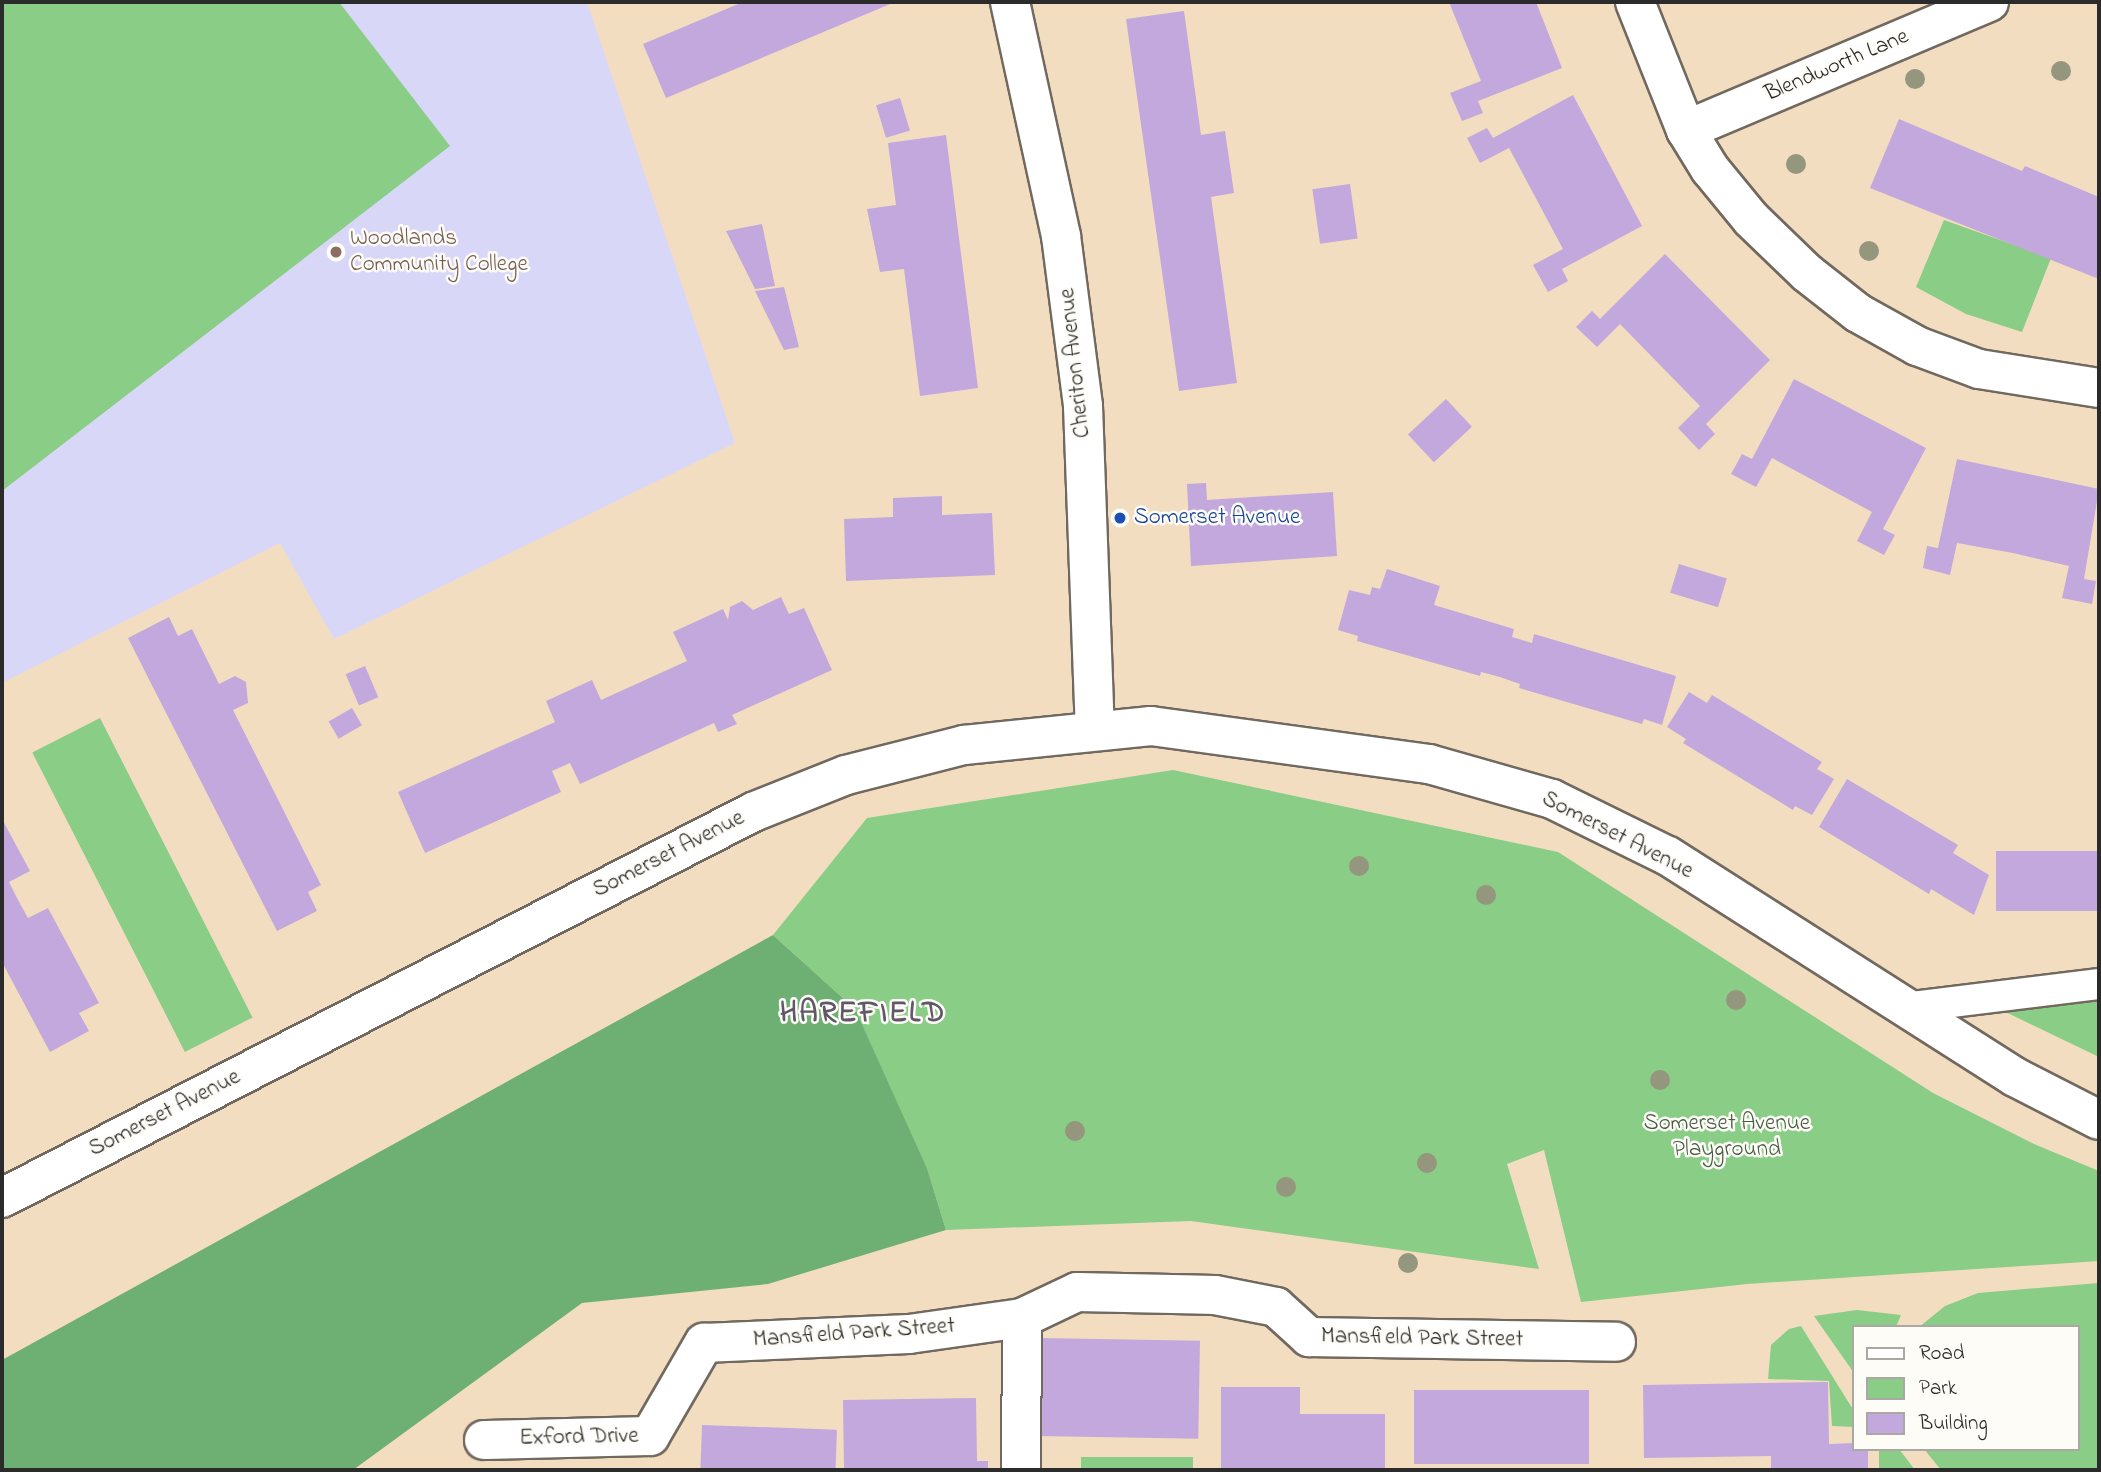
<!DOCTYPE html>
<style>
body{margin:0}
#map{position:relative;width:2101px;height:1472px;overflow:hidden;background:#f3ddc0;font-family:"Indie Flower",sans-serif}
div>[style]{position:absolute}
.built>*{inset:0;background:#d9d7f7}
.green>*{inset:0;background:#89cd86;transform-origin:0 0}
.forest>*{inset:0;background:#6eb073}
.building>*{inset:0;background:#c2a8dc;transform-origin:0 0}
.roads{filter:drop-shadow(2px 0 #71695f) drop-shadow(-2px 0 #71695f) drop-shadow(0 2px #71695f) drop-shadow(0 -2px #71695f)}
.lane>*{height:30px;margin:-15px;padding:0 15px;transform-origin:15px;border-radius:15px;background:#fff}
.street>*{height:38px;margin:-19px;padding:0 19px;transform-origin:19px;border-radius:19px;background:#fff}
.trees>*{width:20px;height:20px;margin:-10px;border-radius:50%;background:#94967d}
.dots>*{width:19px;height:19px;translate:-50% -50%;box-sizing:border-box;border:4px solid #fdfcf7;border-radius:50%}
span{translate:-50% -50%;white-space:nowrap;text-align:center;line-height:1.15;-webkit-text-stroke:5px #fdfcf7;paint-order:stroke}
.street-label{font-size:23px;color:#2b2b2b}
.education-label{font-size:23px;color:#785e54}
.left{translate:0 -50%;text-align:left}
.transit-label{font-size:23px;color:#164399}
.park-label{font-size:23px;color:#475c46}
.district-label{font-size:30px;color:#605769;font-weight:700;letter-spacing:2px}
.frame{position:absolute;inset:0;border:4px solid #2b2b2b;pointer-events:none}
.legend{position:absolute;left:1852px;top:1325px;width:228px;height:126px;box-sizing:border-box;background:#fdfcf7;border:2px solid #a9a8a5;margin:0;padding:9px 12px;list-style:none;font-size:21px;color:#2b2b2b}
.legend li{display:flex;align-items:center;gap:14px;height:35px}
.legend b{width:35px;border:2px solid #a9a8a5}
</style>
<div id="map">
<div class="built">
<div style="clip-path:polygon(2px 2px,587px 2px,735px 443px,334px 639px,280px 543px,2px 683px)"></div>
</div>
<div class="green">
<div style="clip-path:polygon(2px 2px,339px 2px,450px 146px,2px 491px)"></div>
<div style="clip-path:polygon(1944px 220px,2051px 258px,2022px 332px,1966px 314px,1916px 287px)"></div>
<div style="left:100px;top:718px;width:336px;height:76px;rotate:63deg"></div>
<div style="clip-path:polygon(1173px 770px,1558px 852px,1933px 1093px,2034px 1144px,2099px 1171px,2099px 1261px,1747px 1284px,1581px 1302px,1544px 1150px,1507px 1164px,1539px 1269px,1191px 1221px,946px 1230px,927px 1168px,854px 1008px,773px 935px,867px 818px)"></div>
<div style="clip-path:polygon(2099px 998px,2099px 1057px,1993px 1006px)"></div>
<div style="clip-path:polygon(2099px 1283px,2099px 1470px,1941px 1470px,1924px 1449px,2078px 1449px,2078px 1327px,1919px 1327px,1945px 1306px,1978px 1293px)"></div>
<div style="clip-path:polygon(1857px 1310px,1901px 1315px,1896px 1327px,1854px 1327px,1854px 1373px,1814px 1316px)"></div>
<div style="clip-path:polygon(1801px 1326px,1854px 1411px,1854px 1427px,1832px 1426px,1829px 1381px,1768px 1379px,1771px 1345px,1789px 1329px)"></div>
<div style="clip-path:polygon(1879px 1449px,1899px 1449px,1915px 1470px,1879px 1470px)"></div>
<div style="left:1193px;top:1457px;width:13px;height:112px;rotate:90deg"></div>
</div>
<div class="forest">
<div style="clip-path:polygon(773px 935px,855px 1009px,927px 1168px,946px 1230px,768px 1284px,582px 1303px,353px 1470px,2px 1470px,2px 1360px)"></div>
</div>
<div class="building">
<div style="clip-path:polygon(743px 2px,895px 2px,666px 98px,643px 44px)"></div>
<div style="clip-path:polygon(1449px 2px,1536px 2px,1562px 68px,1478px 101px,1483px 113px,1462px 121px,1450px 93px,1481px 81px)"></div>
<div style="clip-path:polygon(1184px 11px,1201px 135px,1225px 131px,1234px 193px,1211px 197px,1237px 383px,1179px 391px,1126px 19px)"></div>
<div style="clip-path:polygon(1573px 95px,1642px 226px,1562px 269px,1568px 281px,1548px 292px,1533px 265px,1563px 249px,1509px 148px,1480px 163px,1467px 138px,1487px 128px,1493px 138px)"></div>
<div style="left:900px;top:98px;width:34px;height:25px;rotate:73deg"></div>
<div style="clip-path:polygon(1899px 119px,2022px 171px,2025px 166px,2099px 197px,2099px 279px,1870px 188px)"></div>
<div style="clip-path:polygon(946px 135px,978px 388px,920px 396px,904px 269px,880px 272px,867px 209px,896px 205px,888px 143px)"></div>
<div style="left:1350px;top:184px;width:55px;height:38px;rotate:82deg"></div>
<div style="clip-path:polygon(762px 224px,775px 286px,755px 289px,726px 231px)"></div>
<div style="clip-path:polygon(1665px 254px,1770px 360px,1706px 424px,1715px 434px,1699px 450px,1678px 428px,1700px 406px,1620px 324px,1597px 347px,1576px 327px,1592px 311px,1600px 319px)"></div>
<div style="clip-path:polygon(784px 287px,799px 347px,784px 350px,755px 291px)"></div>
<div style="clip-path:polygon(1794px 379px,1926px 448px,1883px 529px,1895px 535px,1884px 555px,1857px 541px,1872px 512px,1772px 458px,1756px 487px,1731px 474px,1742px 454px,1752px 459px)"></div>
<div style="left:1446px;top:399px;width:38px;height:52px;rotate:47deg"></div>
<div style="clip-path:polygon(1957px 459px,2099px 489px,2084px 579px,2096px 581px,2092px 604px,2062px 598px,2069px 566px,2013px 553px,1957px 543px,1950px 575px,1923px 568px,1927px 546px,1938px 548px)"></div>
<div style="clip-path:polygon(1206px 483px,1207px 500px,1333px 492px,1337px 556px,1191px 566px,1187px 484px)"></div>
<div style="clip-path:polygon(942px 496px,942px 515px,992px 513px,995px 575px,846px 581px,844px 519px,893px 517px,893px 498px)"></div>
<div style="left:1679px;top:564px;width:50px;height:30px;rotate:17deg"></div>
<div style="clip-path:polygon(1387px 569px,1440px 586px,1434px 605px,1514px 629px,1512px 637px,1532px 643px,1534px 634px,1676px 676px,1662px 725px,1644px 719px,1642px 724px,1519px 688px,1520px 684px,1500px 677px,1481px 672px,1480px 676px,1357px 641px,1358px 636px,1338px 630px,1349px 590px,1370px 595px,1372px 587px,1380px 589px)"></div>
<div style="clip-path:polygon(781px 597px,789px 614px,804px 608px,832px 670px,732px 715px,737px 724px,718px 732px,714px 723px,580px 784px,570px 763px,552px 771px,561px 792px,425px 853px,398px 792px,555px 722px,546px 701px,592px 680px,601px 700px,687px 661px,673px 632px,723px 609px,728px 620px,730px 607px,742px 601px,753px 610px)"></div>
<div style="clip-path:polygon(169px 617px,178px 636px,192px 629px,219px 684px,235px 676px,246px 682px,248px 703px,233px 710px,321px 885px,308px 892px,317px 911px,277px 931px,128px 638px)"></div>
<div style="left:365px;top:666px;width:34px;height:21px;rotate:67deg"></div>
<div style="clip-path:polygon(1689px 692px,1707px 703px,1712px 695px,1822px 762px,1817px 769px,1834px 779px,1812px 815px,1795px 806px,1793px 810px,1683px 743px,1686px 739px,1667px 727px)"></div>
<div style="left:352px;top:708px;width:20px;height:27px;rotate:60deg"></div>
<div style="clip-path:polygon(1847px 779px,1958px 845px,1953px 853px,1989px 875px,1974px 915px,1931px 889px,1929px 894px,1819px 827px)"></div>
<div style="clip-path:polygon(2px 819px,30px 871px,9px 882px,18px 900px,28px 918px,48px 908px,99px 1003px,79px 1013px,89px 1031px,50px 1052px,2px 962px)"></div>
<div style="left:2099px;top:851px;width:60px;height:103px;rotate:90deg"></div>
<div style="left:1039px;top:1338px;width:161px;height:98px;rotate:1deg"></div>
<div style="clip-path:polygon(1828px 1382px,1829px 1444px,1854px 1443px,1854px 1449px,1868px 1449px,1868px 1470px,1771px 1470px,1771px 1456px,1644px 1458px,1643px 1385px)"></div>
<div style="clip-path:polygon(1221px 1387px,1300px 1387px,1300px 1414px,1385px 1414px,1385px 1470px,1221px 1470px)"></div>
<div style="left:1414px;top:1390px;width:175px;height:74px"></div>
<div style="clip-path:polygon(976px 1398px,977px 1461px,988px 1461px,988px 1470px,844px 1470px,843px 1400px)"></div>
<div style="left:702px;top:1425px;width:135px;height:45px;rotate:2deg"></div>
</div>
<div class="roads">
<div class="lane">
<div style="left:1903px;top:1008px;width:197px;rotate:-7deg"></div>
</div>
<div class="street">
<div style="left:1010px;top:2px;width:239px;rotate:77.7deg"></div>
<div style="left:1061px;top:236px;width:171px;rotate:82.6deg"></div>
<div style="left:1083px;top:406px;width:325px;rotate:87.9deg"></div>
<div style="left:1635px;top:2px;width:138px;rotate:68.3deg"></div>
<div style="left:1686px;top:130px;width:46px;rotate:58.4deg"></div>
<div style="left:1710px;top:169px;width:65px;rotate:50.6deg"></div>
<div style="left:1751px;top:219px;width:78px;rotate:44deg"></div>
<div style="left:1807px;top:273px;width:65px;rotate:38.1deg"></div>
<div style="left:1858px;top:313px;width:68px;rotate:29.2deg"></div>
<div style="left:1917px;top:346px;width:66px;rotate:20.4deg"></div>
<div style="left:1979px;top:369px;width:121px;rotate:9deg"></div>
<div style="left:1686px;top:130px;width:329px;rotate:-22.9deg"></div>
<div style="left:2px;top:1198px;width:844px;rotate:-27.2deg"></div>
<div style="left:753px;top:812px;width:100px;rotate:-21.7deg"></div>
<div style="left:846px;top:775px;width:122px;rotate:-14.3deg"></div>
<div style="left:964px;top:745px;width:188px;rotate:-5.8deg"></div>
<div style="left:1151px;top:726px;width:281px;rotate:7.8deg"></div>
<div style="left:1429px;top:764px;width:128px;rotate:15.9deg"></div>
<div style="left:1552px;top:799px;width:129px;rotate:26.2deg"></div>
<div style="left:1668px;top:856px;width:411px;rotate:32.5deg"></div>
<div style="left:2015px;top:1077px;width:94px;rotate:27.1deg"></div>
<div style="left:484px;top:1440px;width:166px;rotate:-1.4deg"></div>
<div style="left:650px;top:1436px;width:108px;rotate:-59.9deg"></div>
<div style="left:704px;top:1343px;width:205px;rotate:-2.5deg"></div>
<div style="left:909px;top:1334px;width:114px;rotate:-8.1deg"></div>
<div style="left:1022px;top:1318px;width:61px;rotate:-25.3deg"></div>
<div style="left:1077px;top:1292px;width:138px;rotate:1.2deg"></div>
<div style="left:1215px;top:1295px;width:62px;rotate:11.1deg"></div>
<div style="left:1276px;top:1307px;width:45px;rotate:42.3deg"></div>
<div style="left:1309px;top:1337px;width:307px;rotate:0.9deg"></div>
<div style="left:1021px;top:1470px;width:152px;rotate:-89.6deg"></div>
</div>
</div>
<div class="trees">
<div style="left:2061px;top:71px"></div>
<div style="left:1915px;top:79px"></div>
<div style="left:1796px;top:164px"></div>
<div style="left:1869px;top:251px"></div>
<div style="left:1359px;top:866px"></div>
<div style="left:1486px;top:895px"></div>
<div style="left:1736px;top:1000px"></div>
<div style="left:1660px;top:1080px"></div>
<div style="left:1075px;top:1131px"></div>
<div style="left:1427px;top:1163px"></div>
<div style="left:1286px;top:1187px"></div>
<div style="left:1408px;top:1263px"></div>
</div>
<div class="dots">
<div style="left:336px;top:252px;background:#8d6e63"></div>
<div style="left:1120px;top:518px;background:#1a4fb4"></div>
</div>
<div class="street-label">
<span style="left:1837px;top:66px;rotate:-23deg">Blendworth Lane</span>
<span style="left:1076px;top:363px;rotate:-96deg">Cheriton Avenue</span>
<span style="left:1617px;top:836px;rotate:27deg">Somerset Avenue</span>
<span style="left:669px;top:855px;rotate:-27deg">Somerset Avenue</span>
<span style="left:165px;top:1114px;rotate:-27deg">Somerset Avenue</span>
<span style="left:854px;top:1334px;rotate:-4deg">Mansfield Park Street</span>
<span style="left:1422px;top:1339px;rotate:1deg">Mansfield Park Street</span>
<span style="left:579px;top:1438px;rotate:-1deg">Exford Drive</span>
</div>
<div class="education-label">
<span class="left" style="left:350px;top:252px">Woodlands<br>Community College</span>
</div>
<div class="transit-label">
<span class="left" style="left:1134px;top:518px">Somerset Avenue</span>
</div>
<div class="park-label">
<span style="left:1727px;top:1137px">Somerset Avenue<br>Playground</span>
</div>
<div class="district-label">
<span style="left:863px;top:1014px">HAREFIELD</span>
</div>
<div class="frame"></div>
<ul class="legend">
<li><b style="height:9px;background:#fff"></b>Road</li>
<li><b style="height:19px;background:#89cd86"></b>Park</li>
<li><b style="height:19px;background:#c2a8dc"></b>Building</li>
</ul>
</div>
